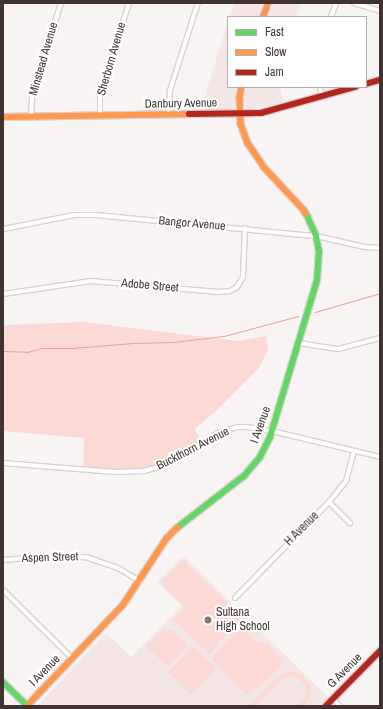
<!DOCTYPE html>
<style>
body{margin:0}
#map{position:relative;width:383px;height:709px;overflow:hidden;background:#f9f4f4;font-family:"Archivo Narrow",sans-serif}
div>[style]{position:absolute}
.built>*{inset:0;background:#f3e6e5}
.green>*{inset:0;background:#fbdad6;transform-origin:0 0}
.stream>*{height:1px;margin:-0.5px;padding:0 0.5px;transform-origin:0.5px;border-radius:0.5px;background:#e9a198}
.roads{filter:drop-shadow(1px 0 #dad1d0) drop-shadow(-1px 0 #dad1d0) drop-shadow(0 1px #dad1d0) drop-shadow(0 -1px #dad1d0)}
.street>*{height:4px;margin:-2px;padding:0 2px;transform-origin:2px;border-radius:2px;background:#fefdfd}
.fast>*{height:5.5px;margin:-2.75px;padding:0 2.75px;transform-origin:2.75px;border-radius:2.75px;background:#63d668}
.slow>*{height:5.5px;margin:-2.75px;padding:0 2.75px;transform-origin:2.75px;border-radius:2.75px;background:#ff974d}
.jam>*{height:5.5px;margin:-2.75px;padding:0 2.75px;transform-origin:2.75px;border-radius:2.75px;background:#b3261e}
.dots>*{width:11px;height:11px;translate:-50% -50%;box-sizing:border-box;border:2px solid #fff;border-radius:50%}
span{translate:-50% -50%;white-space:nowrap;text-align:center;line-height:1.15;-webkit-text-stroke:4px #fff;paint-order:stroke}
.street-label{font-size:12px;color:#413331}
.poi-label{font-size:12px;color:#413331}
.left{translate:0 -50%;text-align:left}
.frame{position:absolute;inset:0;border:4px solid #413331;pointer-events:none}
.legend{position:absolute;left:227px;top:16px;width:140px;height:72px;box-sizing:border-box;background:#fff;border:1px solid #b3adad;margin:0;padding:5px 7px;list-style:none;font-size:12px;color:#413331}
.legend li{display:flex;align-items:center;gap:8px;height:20px}
.legend b{width:20px;border:1px solid #b3adad}
</style>
<div id="map">
<div class="built">
<div style="clip-path:polygon(234px 3px,263px 3px,258px 17px,229px 17px)"></div>
<div style="clip-path:polygon(273px 3px,301px 3px,297px 17px,269px 17px)"></div>
<div style="clip-path:polygon(228px 22px,228px 87px,237px 87px,234px 110px,203px 112px,207px 89px)"></div>
<div style="clip-path:polygon(246px 87px,280px 87px,284px 103px,248px 109px,245px 107px)"></div>
<div style="clip-path:polygon(183px 556px,329px 698px,321px 706px,37px 706px,106px 633px,131px 657px,182px 606px,157px 582px)"></div>
</div>
<div class="green">
<div style="clip-path:polygon(84px 322px,238px 341px,266px 336px,268px 351px,258px 369px,217px 410px,195px 429px,200px 439px,158px 465px,138px 470px,83px 467px,84px 438px,3px 431px,3px 325px)"></div>
<div style="clip-path:polygon(183px 559px,240px 617px,240px 620px,209px 654px,173px 620px,185px 607px,162px 584px,163px 580px)"></div>
<div style="clip-path:polygon(241px 627px,256px 641px,268px 645px,282px 659px,281px 666px,264px 683px,246px 695px,211px 658px)"></div>
<div style="clip-path:polygon(161px 630px,172px 630px,188px 645px,169px 665px,165px 664px,146px 646px)"></div>
<div style="left:193px;top:646px;width:32px;height:36px;rotate:44deg"></div>
<div style="clip-path:polygon(291px 671px,302px 675px,311px 687px,310px 697px,305px 706px,299px 706px,306px 696px,305px 686px,301px 680px,292px 676px,284px 678px,256px 706px,249px 706px,277px 677px)"></div>
</div>
<div class="stream">
<div style="left:315px;top:312px;width:68px;rotate:-16.3deg"></div>
<div style="left:3px;top:351px;width:24px;rotate:2deg"></div>
<div style="left:27px;top:352px;width:16px;rotate:-15deg"></div>
<div style="left:42px;top:348px;width:30px"></div>
<div style="left:72px;top:348px;width:61px;rotate:-4.7deg"></div>
<div style="left:133px;top:343px;width:40px;rotate:-1.4deg"></div>
<div style="left:173px;top:342px;width:51px;rotate:-6.7deg"></div>
<div style="left:224px;top:336px;width:77px;rotate:-15.1deg"></div>
</div>
<div class="roads">
<div class="street">
<div style="left:354px;top:3px;width:27px;rotate:17deg"></div>
<div style="left:331px;top:17px;width:15px;rotate:-70deg"></div>
<div style="left:320px;top:87px;width:10px;rotate:79deg"></div>
<div style="left:169px;top:114px;width:24px;rotate:-88deg"></div>
<div style="left:170px;top:90px;width:91px;rotate:-72.2deg"></div>
<div style="left:100px;top:116px;width:21px;rotate:-90deg"></div>
<div style="left:100px;top:95px;width:96px;rotate:-72.5deg"></div>
<div style="left:31px;top:117px;width:22px;rotate:-87deg"></div>
<div style="left:32px;top:95px;width:96px;rotate:-72.5deg"></div>
<div style="left:3px;top:229px;width:73px;rotate:-11deg"></div>
<div style="left:75px;top:215px;width:21px"></div>
<div style="left:96px;top:215px;width:221px;rotate:5.5deg"></div>
<div style="left:316px;top:236px;width:50px;rotate:12.7deg"></div>
<div style="left:365px;top:247px;width:15px;rotate:4deg"></div>
<div style="left:3px;top:294px;width:89px;rotate:-8.4deg"></div>
<div style="left:91px;top:281px;width:128px;rotate:4.9deg"></div>
<div style="left:219px;top:292px;width:11px;rotate:-5deg"></div>
<div style="left:230px;top:291px;width:8px;rotate:-30deg"></div>
<div style="left:237px;top:287px;width:12px;rotate:-59deg"></div>
<div style="left:243px;top:277px;width:49px;rotate:-87.7deg"></div>
<div style="left:299px;top:343px;width:39px;rotate:9deg"></div>
<div style="left:338px;top:349px;width:43px;rotate:-14.7deg"></div>
<div style="left:3px;top:463px;width:112px;rotate:4.6deg"></div>
<div style="left:115px;top:472px;width:29px;rotate:-2deg"></div>
<div style="left:144px;top:471px;width:18px;rotate:-16deg"></div>
<div style="left:161px;top:466px;width:66px;rotate:-30.1deg"></div>
<div style="left:218px;top:433px;width:21px;rotate:-17deg"></div>
<div style="left:238px;top:427px;width:9px"></div>
<div style="left:247px;top:427px;width:25px;rotate:9deg"></div>
<div style="left:272px;top:431px;width:111px;rotate:13.5deg"></div>
<div style="left:329px;top:502px;width:30px;rotate:45deg"></div>
<div style="left:3px;top:560px;width:49px;rotate:-4.7deg"></div>
<div style="left:52px;top:556px;width:34px;rotate:2deg"></div>
<div style="left:86px;top:557px;width:34px;rotate:19deg"></div>
<div style="left:118px;top:568px;width:26px;rotate:31deg"></div>
<div style="left:3px;top:590px;width:98px;rotate:44.6deg"></div>
<div style="left:235px;top:598px;width:134px;rotate:-45.6deg"></div>
<div style="left:329px;top:502px;width:27px;rotate:-51deg"></div>
<div style="left:346px;top:481px;width:31px;rotate:-75deg"></div>
<div style="left:333px;top:699px;width:10px;rotate:45deg"></div>
</div>
<div class="fast">
<div style="left:177px;top:528px;width:86px;rotate:-37.9deg"></div>
<div style="left:245px;top:475px;width:23px;rotate:-50deg"></div>
<div style="left:260px;top:457px;width:22px;rotate:-63deg"></div>
<div style="left:270px;top:437px;width:164px;rotate:-73.3deg"></div>
<div style="left:317px;top:280px;width:28px;rotate:-86deg"></div>
<div style="left:319px;top:252px;width:16px;rotate:-101deg"></div>
<div style="left:316px;top:236px;width:24px;rotate:-114deg"></div>
<div style="left:3px;top:682px;width:35px;rotate:44deg"></div>
</div>
<div class="slow">
<div style="left:263px;top:17px;width:15px;rotate:-70deg"></div>
<div style="left:242px;top:87px;width:10px;rotate:101deg"></div>
<div style="left:240px;top:97px;width:27px;rotate:88deg"></div>
<div style="left:241px;top:124px;width:20px;rotate:70deg"></div>
<div style="left:248px;top:143px;width:29px;rotate:56deg"></div>
<div style="left:264px;top:167px;width:59px;rotate:47.1deg"></div>
<div style="left:304px;top:210px;width:4px;rotate:63deg"></div>
<div style="left:3px;top:117px;width:186px;rotate:-0.9deg"></div>
<div style="left:27px;top:706px;width:139px;rotate:-46.5deg"></div>
<div style="left:123px;top:605px;width:79px;rotate:-56.9deg"></div>
<div style="left:166px;top:539px;width:16px;rotate:-45deg"></div>
</div>
<div class="jam">
<div style="left:366px;top:84px;width:15px;rotate:-16deg"></div>
<div style="left:189px;top:114px;width:72px;rotate:-0.8deg"></div>
<div style="left:261px;top:113px;width:98px;rotate:-15.5deg"></div>
<div style="left:326px;top:706px;width:77px;rotate:-45.5deg"></div>
</div>
</div>
<div class="dots">
<div style="left:208px;top:620px;background:#817775"></div>
</div>
<div class="street-label">
<span style="left:44px;top:59px;rotate:-74deg">Minstead Avenue</span>
<span style="left:112px;top:59px;rotate:-74deg">Sherborn Avenue</span>
<span style="left:181px;top:104px;rotate:-1deg">Danbury Avenue</span>
<span style="left:192px;top:224px;rotate:5deg">Bangor Avenue</span>
<span style="left:150px;top:286px;rotate:5deg">Adobe Street</span>
<span style="left:261px;top:425px;rotate:-70deg">I Avenue</span>
<span style="left:193px;top:449px;rotate:-27deg">Buckthorn Avenue</span>
<span style="left:302px;top:529px;rotate:-45deg">H Avenue</span>
<span style="left:50px;top:558px;rotate:-2deg">Aspen Street</span>
<span style="left:45px;top:671px;rotate:-46deg">I Avenue</span>
<span style="left:345px;top:671px;rotate:-45deg">G Avenue</span>
</div>
<div class="poi-label">
<span class="left" style="left:216px;top:620px">Sultana<br>High School</span>
</div>
<div class="frame"></div>
<ul class="legend">
<li><b style="height:5px;background:#63d668"></b>Fast</li>
<li><b style="height:5px;background:#ff974d"></b>Slow</li>
<li><b style="height:5px;background:#b3261e"></b>Jam</li>
</ul>
</div>
